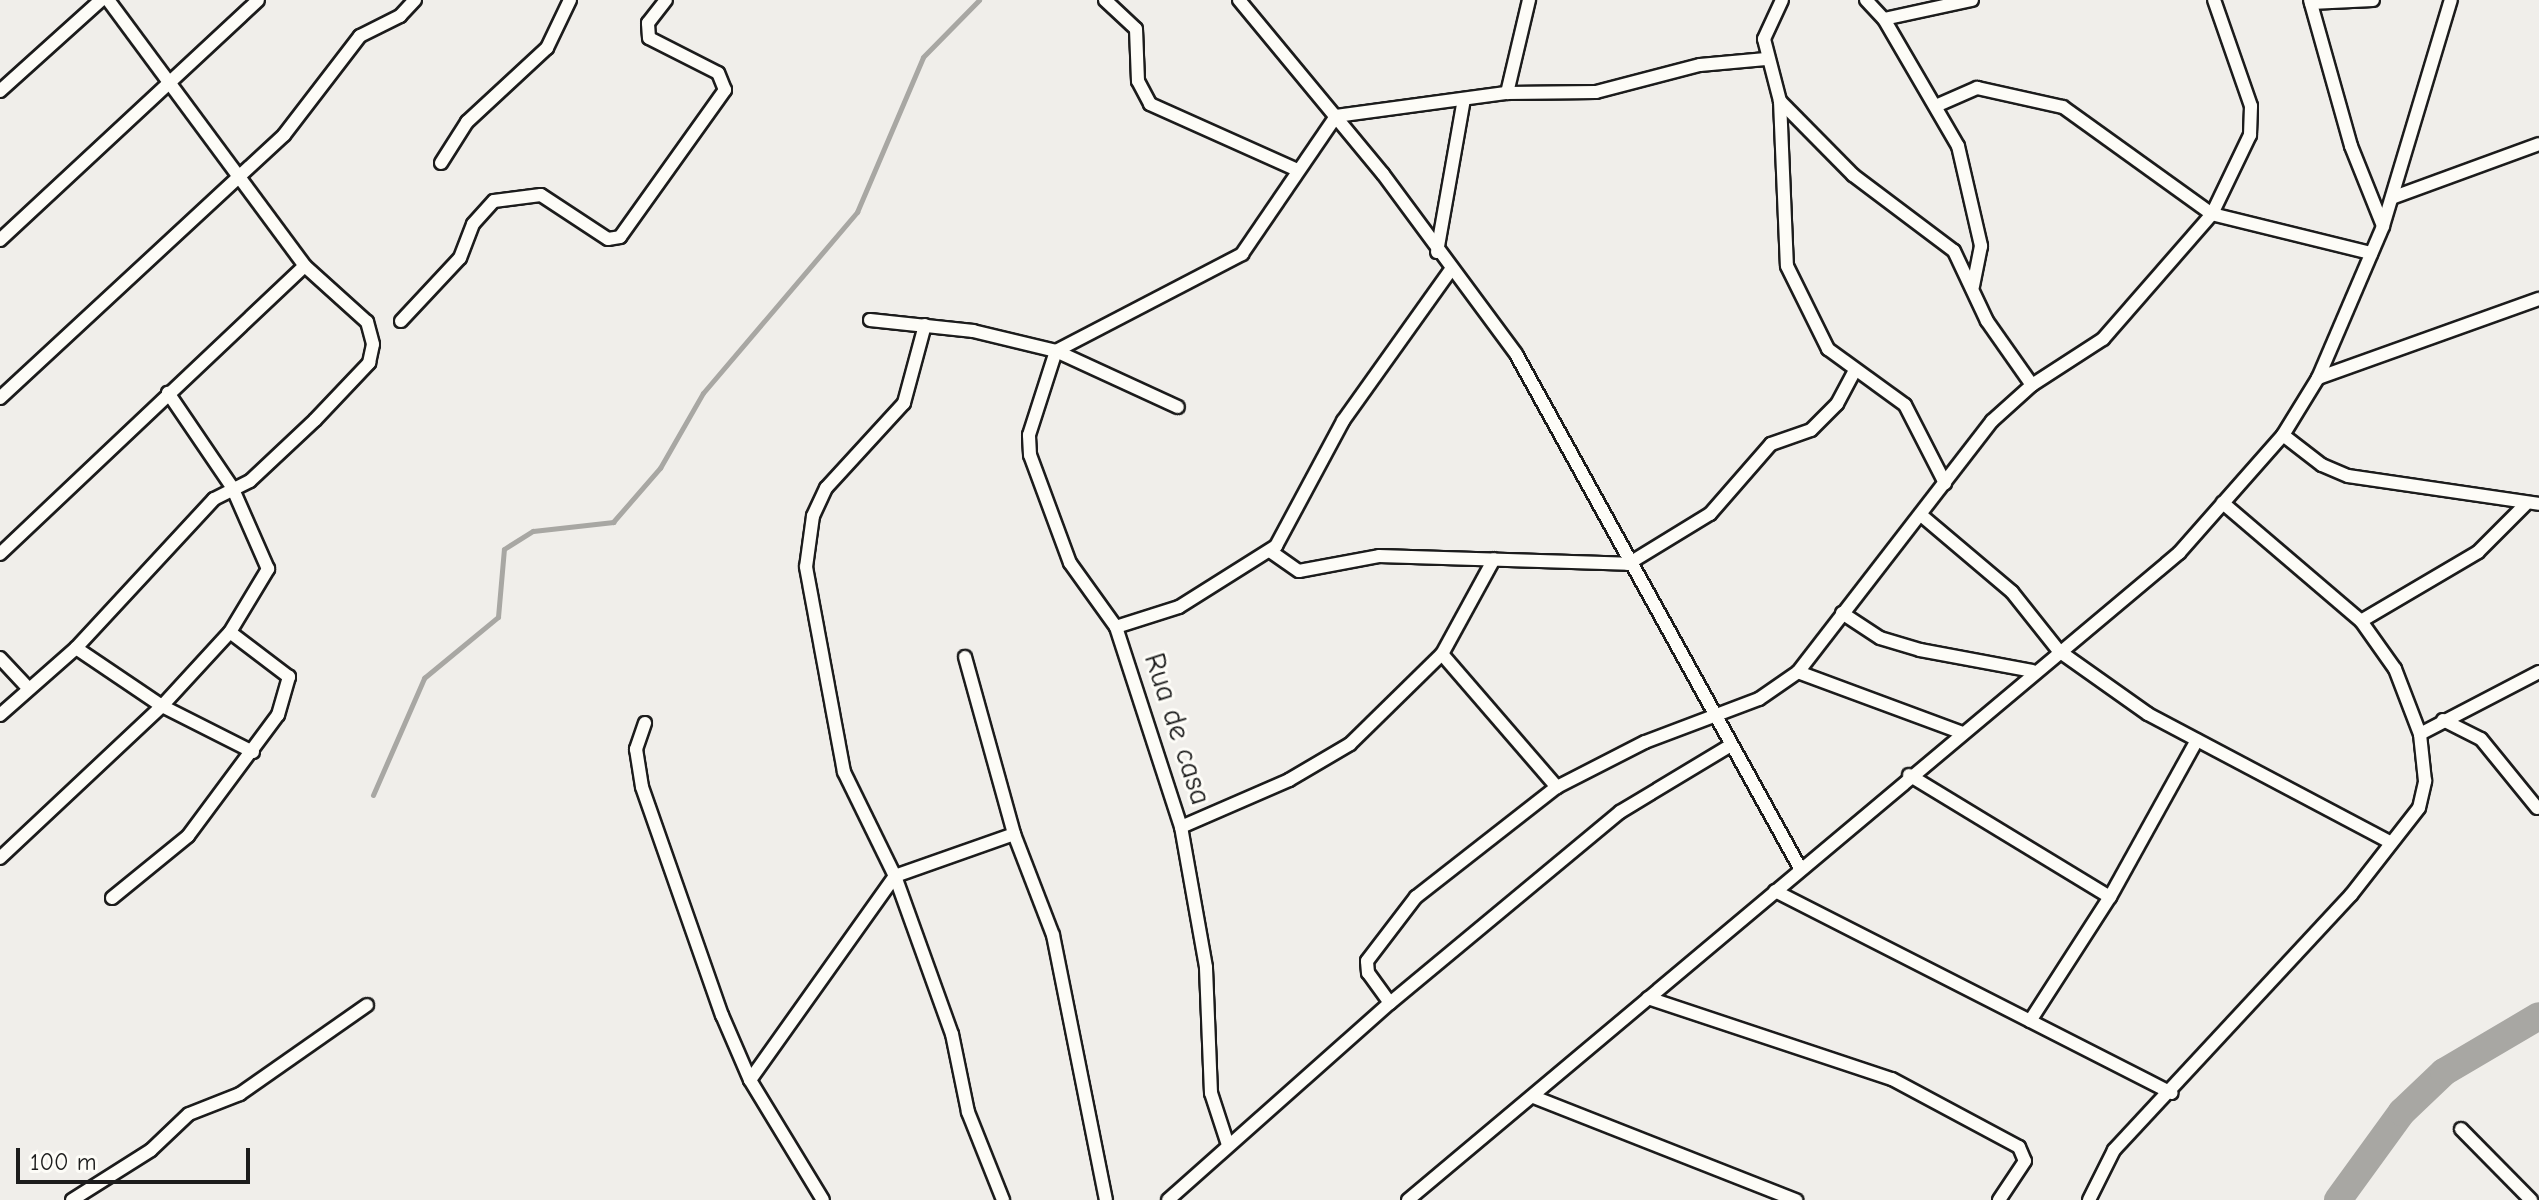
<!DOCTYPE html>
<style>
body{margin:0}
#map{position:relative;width:2539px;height:1200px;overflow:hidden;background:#f0eeea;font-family:"Comic Neue",sans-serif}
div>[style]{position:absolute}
.stream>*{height:5px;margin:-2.5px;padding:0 2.5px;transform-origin:2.5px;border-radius:2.5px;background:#a8a7a3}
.river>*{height:28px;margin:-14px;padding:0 14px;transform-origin:14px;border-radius:14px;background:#a8a7a3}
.roads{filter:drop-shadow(2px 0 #1c1c1c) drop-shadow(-2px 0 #1c1c1c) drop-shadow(0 2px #1c1c1c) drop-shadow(0 -2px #1c1c1c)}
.minor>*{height:12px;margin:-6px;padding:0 6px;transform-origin:6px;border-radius:6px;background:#fdfcf7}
span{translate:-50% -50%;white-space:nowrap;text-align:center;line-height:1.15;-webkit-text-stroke:6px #fdfcf7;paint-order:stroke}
.street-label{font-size:30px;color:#1c1c1c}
.scale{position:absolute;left:16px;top:1148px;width:234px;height:36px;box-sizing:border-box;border:4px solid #1c1c1c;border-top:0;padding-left:10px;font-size:24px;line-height:28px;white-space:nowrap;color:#1c1c1c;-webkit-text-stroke:6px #fdfcf7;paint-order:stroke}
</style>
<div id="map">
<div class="stream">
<div style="left:373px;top:795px;width:128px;rotate:-66.4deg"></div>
<div style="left:424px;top:678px;width:96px;rotate:-39.5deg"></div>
<div style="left:498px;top:617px;width:68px;rotate:-85deg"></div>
<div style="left:504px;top:549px;width:34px;rotate:-32deg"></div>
<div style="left:533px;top:531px;width:81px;rotate:-6.4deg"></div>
<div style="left:613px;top:522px;width:72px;rotate:-49deg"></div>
<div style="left:660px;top:468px;width:86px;rotate:-60.2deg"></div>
<div style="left:703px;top:393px;width:238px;rotate:-49.6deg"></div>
<div style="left:857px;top:212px;width:168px;rotate:-66.9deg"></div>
<div style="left:923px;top:57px;width:80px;rotate:-45.5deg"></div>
</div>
<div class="river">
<div style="left:2338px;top:1200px;width:109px;rotate:-54deg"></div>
<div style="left:2402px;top:1112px;width:58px;rotate:-43.6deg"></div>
<div style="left:2444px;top:1072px;width:110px;rotate:-30.5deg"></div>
</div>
<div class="roads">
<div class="minor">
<div style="left:1105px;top:0;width:42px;rotate:43.1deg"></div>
<div style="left:1136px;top:29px;width:52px;rotate:87.8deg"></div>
<div style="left:1138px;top:81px;width:26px;rotate:62deg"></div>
<div style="left:1150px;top:104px;width:159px;rotate:24.1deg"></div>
<div style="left:1239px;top:0;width:226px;rotate:50.4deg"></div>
<div style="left:1383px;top:174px;width:224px;rotate:53.5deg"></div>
<div style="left:1516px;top:354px;width:587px;rotate:61.08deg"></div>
<div style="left:1782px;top:0;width:43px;rotate:114.8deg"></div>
<div style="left:1764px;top:39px;width:64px;rotate:75.5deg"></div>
<div style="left:1780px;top:101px;width:165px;rotate:87.6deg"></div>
<div style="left:1787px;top:266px;width:93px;rotate:63.7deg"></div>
<div style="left:1828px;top:349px;width:95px;rotate:36deg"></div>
<div style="left:1905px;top:405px;width:88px;rotate:62.9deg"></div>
<div style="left:1866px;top:0;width:26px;rotate:47deg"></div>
<div style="left:1884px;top:19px;width:147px;rotate:59.8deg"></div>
<div style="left:1958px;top:146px;width:103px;rotate:77deg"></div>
<div style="left:1981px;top:246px;width:41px;rotate:101.3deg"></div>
<div style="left:2310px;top:0;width:152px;rotate:74.3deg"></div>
<div style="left:2351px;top:146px;width:86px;rotate:68.2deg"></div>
<div style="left:2311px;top:3px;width:62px;rotate:-2.8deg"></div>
<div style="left:1884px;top:19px;width:90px;rotate:-12.2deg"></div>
<div style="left:0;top:91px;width:136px;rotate:-42deg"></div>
<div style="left:1507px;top:93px;width:96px;rotate:-76.7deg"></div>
<div style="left:1780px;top:101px;width:104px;rotate:45.4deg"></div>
<div style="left:1853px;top:175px;width:126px;rotate:37deg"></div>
<div style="left:1954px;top:251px;width:77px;rotate:64.8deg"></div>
<div style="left:1987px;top:321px;width:78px;rotate:54.9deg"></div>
<div style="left:1938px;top:105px;width:43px;rotate:-23.6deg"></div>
<div style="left:1977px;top:88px;width:88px;rotate:12.5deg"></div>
<div style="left:2063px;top:107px;width:183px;rotate:35.7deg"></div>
<div style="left:2212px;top:214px;width:164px;rotate:13.8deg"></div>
<div style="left:441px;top:163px;width:49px;rotate:-57.6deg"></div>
<div style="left:467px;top:122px;width:109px;rotate:-42.8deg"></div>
<div style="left:547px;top:48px;width:53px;rotate:-64.4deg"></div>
<div style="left:2394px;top:197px;width:154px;rotate:-20.1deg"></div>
<div style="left:0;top:240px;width:352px;rotate:-42.9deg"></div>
<div style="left:1437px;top:252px;width:155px;rotate:-80deg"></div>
<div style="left:870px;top:320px;width:104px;rotate:6.1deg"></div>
<div style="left:973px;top:331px;width:85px;rotate:13.5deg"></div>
<div style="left:1056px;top:351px;width:134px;rotate:24.7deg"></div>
<div style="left:401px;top:321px;width:86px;rotate:-46.9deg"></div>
<div style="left:460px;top:258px;width:36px;rotate:-69deg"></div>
<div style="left:473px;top:224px;width:31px;rotate:-48deg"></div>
<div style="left:494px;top:201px;width:47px;rotate:-7.3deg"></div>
<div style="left:541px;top:195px;width:80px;rotate:33.3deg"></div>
<div style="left:608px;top:239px;width:12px;rotate:-9deg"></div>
<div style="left:620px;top:237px;width:181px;rotate:-54.5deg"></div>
<div style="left:725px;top:90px;width:18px;rotate:-112deg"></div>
<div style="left:718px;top:73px;width:77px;rotate:-153.1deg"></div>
<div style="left:649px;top:38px;width:15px;rotate:-94deg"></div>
<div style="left:648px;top:23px;width:29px;rotate:-52deg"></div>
<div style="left:925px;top:325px;width:81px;rotate:105.1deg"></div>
<div style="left:904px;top:403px;width:115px;rotate:132.5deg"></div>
<div style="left:826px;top:488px;width:31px;rotate:115deg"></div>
<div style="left:813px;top:516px;width:51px;rotate:97.8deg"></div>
<div style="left:806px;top:567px;width:208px;rotate:79.5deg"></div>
<div style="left:844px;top:772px;width:116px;rotate:63.9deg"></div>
<div style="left:895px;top:876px;width:168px;rotate:70.2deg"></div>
<div style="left:952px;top:1034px;width:80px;rotate:78.4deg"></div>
<div style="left:968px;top:1112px;width:95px;rotate:68.3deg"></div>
<div style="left:2318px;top:378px;width:235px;rotate:-19.7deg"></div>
<div style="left:0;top:398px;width:387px;rotate:-42.8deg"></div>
<div style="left:284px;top:135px;width:125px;rotate:-52.5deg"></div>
<div style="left:360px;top:36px;width:45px;rotate:-26.6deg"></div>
<div style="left:400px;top:16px;width:22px;rotate:-47deg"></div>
<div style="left:2283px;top:435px;width:49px;rotate:37.6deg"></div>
<div style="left:2322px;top:465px;width:28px;rotate:23deg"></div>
<div style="left:2348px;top:476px;width:193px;rotate:8.3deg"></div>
<div style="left:1921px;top:515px;width:119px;rotate:40.2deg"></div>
<div style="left:2012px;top:592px;width:75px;rotate:51.5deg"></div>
<div style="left:2059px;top:651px;width:109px;rotate:35.3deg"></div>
<div style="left:2148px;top:714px;width:274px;rotate:27.9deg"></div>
<div style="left:1270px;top:551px;width:35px;rotate:35deg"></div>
<div style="left:1299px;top:571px;width:81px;rotate:-10.6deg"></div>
<div style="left:1379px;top:556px;width:249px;rotate:1.8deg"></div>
<div style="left:1628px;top:564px;width:96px;rotate:-31.4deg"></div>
<div style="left:1710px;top:514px;width:93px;rotate:-48.9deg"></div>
<div style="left:1771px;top:444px;width:42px;rotate:-19.3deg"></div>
<div style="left:1811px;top:430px;width:37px;rotate:-45deg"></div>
<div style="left:1837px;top:404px;width:36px;rotate:-62deg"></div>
<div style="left:0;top:554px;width:419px;rotate:-43.4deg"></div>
<div style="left:1842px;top:613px;width:45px;rotate:33.3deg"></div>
<div style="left:1880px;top:638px;width:42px;rotate:16.7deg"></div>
<div style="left:1920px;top:650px;width:114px;rotate:10.6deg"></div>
<div style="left:2361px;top:621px;width:136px;rotate:-30.5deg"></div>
<div style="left:2478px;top:552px;width:66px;rotate:-45deg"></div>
<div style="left:1116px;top:627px;width:66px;rotate:-17.6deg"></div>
<div style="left:1179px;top:607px;width:115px;rotate:-32.2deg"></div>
<div style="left:1276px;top:546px;width:142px;rotate:-61.8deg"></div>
<div style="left:1343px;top:421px;width:184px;rotate:-54.5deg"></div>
<div style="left:76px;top:648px;width:104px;rotate:34deg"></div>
<div style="left:162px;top:706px;width:102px;rotate:26.8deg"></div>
<div style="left:1442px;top:654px;width:176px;rotate:49.2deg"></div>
<div style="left:965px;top:657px;width:184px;rotate:74.5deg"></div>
<div style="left:1014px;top:834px;width:108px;rotate:68.9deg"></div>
<div style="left:1053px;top:935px;width:270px;rotate:78.7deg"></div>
<div style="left:0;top:658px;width:42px;rotate:46.9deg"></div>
<div style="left:1798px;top:672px;width:173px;rotate:20.3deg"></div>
<div style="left:0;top:715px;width:101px;rotate:-41.4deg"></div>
<div style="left:76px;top:648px;width:203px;rotate:-47.2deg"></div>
<div style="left:214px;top:499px;width:40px;rotate:-26.6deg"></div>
<div style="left:250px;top:481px;width:89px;rotate:-43.2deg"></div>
<div style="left:315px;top:420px;width:79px;rotate:-46.5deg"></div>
<div style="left:369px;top:363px;width:19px;rotate:-78deg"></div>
<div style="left:373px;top:344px;width:23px;rotate:-105deg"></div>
<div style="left:367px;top:322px;width:84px;rotate:-137.9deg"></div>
<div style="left:305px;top:266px;width:331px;rotate:-126.5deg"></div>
<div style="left:2443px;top:720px;width:42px;rotate:26.6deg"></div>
<div style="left:2481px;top:739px;width:89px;rotate:50.9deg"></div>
<div style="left:645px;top:723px;width:28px;rotate:109deg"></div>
<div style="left:636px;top:749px;width:38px;rotate:81deg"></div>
<div style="left:642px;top:787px;width:242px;rotate:70.7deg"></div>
<div style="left:722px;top:1015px;width:71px;rotate:66.7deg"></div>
<div style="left:750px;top:1080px;width:140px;rotate:58.7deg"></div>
<div style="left:2420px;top:734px;width:134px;rotate:-27.5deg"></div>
<div style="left:1909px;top:775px;width:235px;rotate:31.3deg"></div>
<div style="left:1181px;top:827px;width:118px;rotate:-23.5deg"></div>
<div style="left:1289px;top:780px;width:71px;rotate:-30.5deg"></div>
<div style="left:1350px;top:744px;width:129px;rotate:-44.4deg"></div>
<div style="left:1442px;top:654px;width:108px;rotate:-61.3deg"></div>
<div style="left:0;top:858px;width:222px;rotate:-43.2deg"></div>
<div style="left:162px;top:706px;width:100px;rotate:-47.4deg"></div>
<div style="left:230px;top:632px;width:74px;rotate:-58.9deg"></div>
<div style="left:268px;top:569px;width:90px;rotate:-113.7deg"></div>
<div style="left:232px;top:487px;width:114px;rotate:-124.2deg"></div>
<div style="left:1775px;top:891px;width:445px;rotate:27deg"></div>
<div style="left:112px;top:898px;width:98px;rotate:-39.2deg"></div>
<div style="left:188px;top:836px;width:151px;rotate:-53.4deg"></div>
<div style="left:278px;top:715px;width:40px;rotate:-74deg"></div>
<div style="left:289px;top:677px;width:74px;rotate:-142.7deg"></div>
<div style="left:1648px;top:998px;width:257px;rotate:18.4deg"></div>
<div style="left:1892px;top:1079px;width:144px;rotate:28.2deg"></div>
<div style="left:2019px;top:1147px;width:15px;rotate:67deg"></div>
<div style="left:2025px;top:1161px;width:47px;rotate:123.7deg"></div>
<div style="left:1390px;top:1003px;width:37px;rotate:-126deg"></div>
<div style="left:1368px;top:973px;width:12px;rotate:-95deg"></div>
<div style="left:1367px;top:961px;width:81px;rotate:-52.6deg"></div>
<div style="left:1416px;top:897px;width:179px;rotate:-38deg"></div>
<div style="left:1557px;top:787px;width:99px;rotate:-27.1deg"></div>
<div style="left:1645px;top:742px;width:122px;rotate:-20.7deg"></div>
<div style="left:1759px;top:699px;width:47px;rotate:-34.7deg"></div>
<div style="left:1798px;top:672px;width:317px;rotate:-52.3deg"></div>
<div style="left:1992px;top:421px;width:54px;rotate:-42deg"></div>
<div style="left:2032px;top:385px;width:85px;rotate:-32.9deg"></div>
<div style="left:2103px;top:339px;width:166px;rotate:-48.9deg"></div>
<div style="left:2212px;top:214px;width:88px;rotate:-64.3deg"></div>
<div style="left:2250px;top:135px;width:29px;rotate:-88deg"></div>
<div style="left:2251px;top:106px;width:112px;rotate:-109.2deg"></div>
<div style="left:2030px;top:1021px;width:148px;rotate:-57.2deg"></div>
<div style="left:2110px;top:897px;width:179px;rotate:-61deg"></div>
<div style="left:750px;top:1080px;width:250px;rotate:-54.6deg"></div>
<div style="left:895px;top:876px;width:126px;rotate:-19.4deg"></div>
<div style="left:1534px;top:1097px;width:282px;rotate:21.5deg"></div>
<div style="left:2461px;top:1129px;width:100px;rotate:45.4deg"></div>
<div style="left:1228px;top:1145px;width:55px;rotate:-108.1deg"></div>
<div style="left:1211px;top:1093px;width:126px;rotate:-92.3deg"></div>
<div style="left:1206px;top:967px;width:142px;rotate:-100.1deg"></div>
<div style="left:1181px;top:827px;width:210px;rotate:-108deg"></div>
<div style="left:1116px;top:627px;width:79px;rotate:-125.7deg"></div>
<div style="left:1070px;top:563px;width:115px;rotate:-110.3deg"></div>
<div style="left:1030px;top:455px;width:20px;rotate:-93deg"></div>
<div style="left:1029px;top:435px;width:88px;rotate:-72.2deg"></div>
<div style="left:1056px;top:351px;width:210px;rotate:-27.5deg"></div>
<div style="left:1242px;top:254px;width:167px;rotate:-55.7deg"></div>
<div style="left:1336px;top:116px;width:173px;rotate:-7.7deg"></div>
<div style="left:1507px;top:93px;width:89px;rotate:-0.6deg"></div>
<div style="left:1596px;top:92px;width:107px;rotate:-14.6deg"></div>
<div style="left:1700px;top:65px;width:66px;rotate:-5.2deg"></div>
<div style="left:72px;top:1200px;width:93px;rotate:-32.3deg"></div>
<div style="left:151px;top:1150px;width:52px;rotate:-43.5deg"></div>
<div style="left:189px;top:1114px;width:55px;rotate:-21.4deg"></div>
<div style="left:240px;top:1094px;width:155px;rotate:-35deg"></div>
<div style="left:1168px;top:1200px;width:297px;rotate:-41.6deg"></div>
<div style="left:1390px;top:1003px;width:299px;rotate:-39.7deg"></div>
<div style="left:1620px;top:812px;width:130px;rotate:-31.1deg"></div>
<div style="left:1408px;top:1200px;width:1007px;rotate:-40deg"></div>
<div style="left:2179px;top:553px;width:157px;rotate:-48.6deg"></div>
<div style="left:2283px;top:435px;width:67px;rotate:-58.4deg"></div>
<div style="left:2318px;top:378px;width:165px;rotate:-66.8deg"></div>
<div style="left:2383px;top:226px;width:236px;rotate:-73.3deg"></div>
<div style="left:2089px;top:1200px;width:56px;rotate:-63.4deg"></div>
<div style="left:2114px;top:1150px;width:348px;rotate:-47.1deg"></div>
<div style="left:2351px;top:895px;width:110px;rotate:-52deg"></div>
<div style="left:2419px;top:808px;width:28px;rotate:-77deg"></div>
<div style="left:2425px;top:781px;width:47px;rotate:-96.1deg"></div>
<div style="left:2420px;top:734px;width:70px;rotate:-111deg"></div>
<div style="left:2395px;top:669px;width:59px;rotate:-125.3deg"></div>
<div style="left:2361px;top:621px;width:182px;rotate:-139.5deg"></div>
</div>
</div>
<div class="street-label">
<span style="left:1177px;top:729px;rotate:72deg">Rua de casa</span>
</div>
<div class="scale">100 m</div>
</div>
